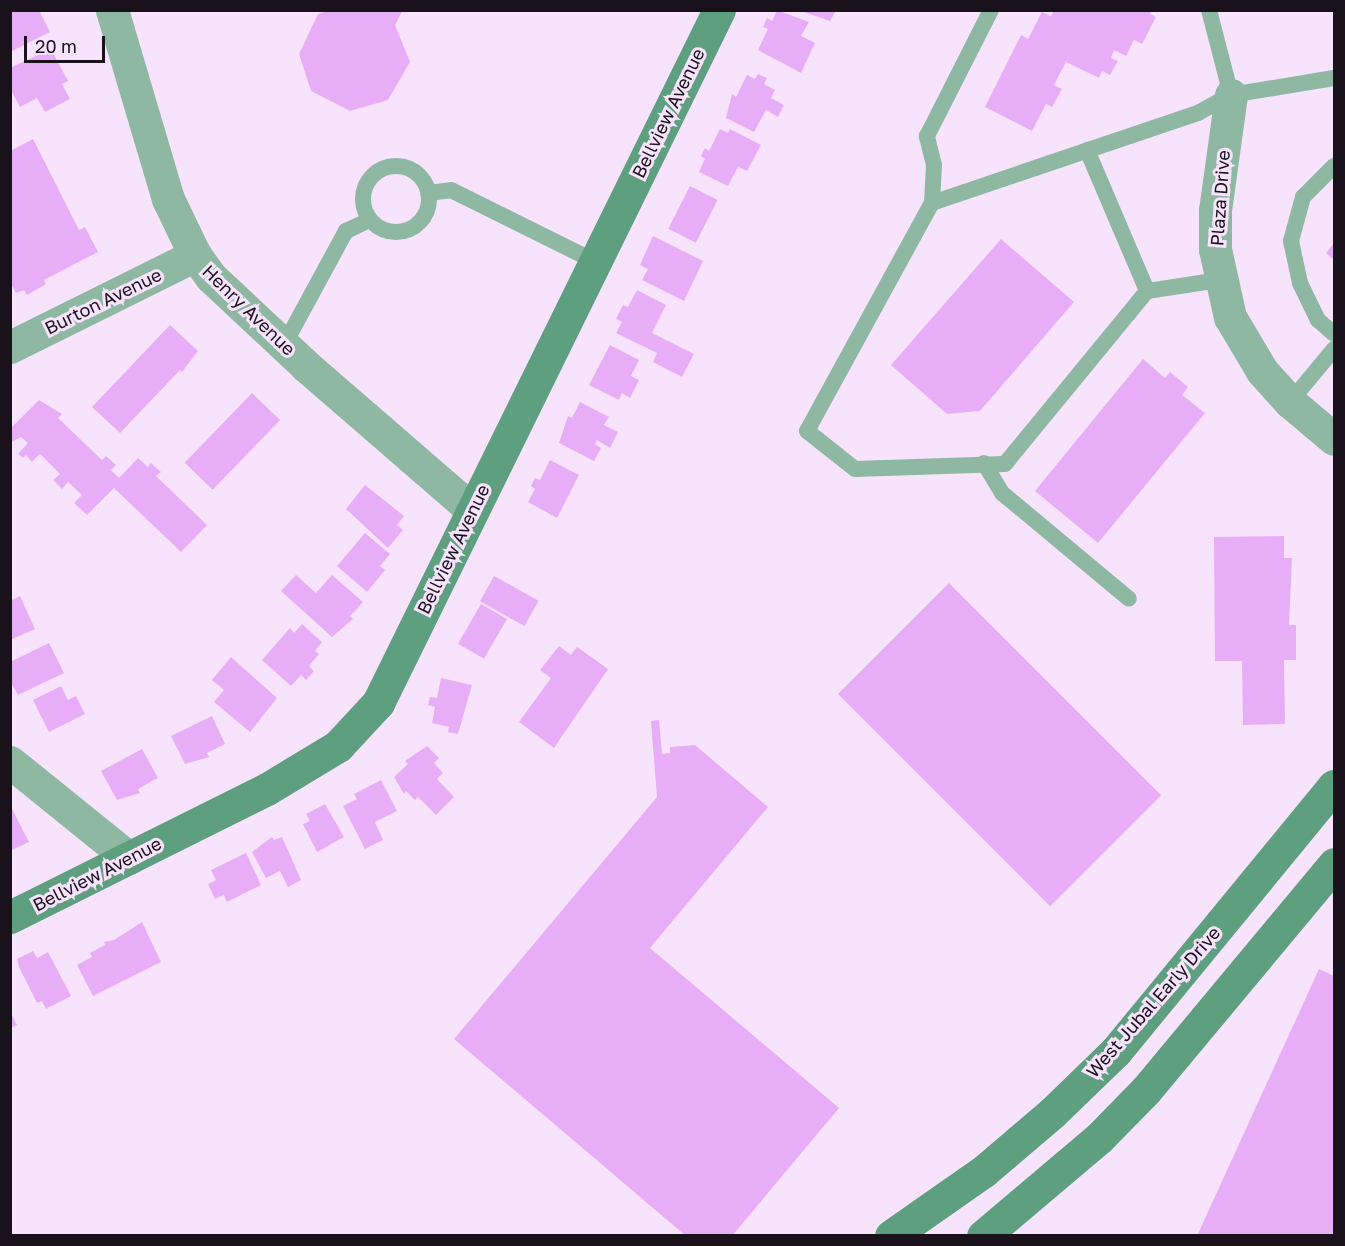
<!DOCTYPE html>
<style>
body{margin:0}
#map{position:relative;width:1345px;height:1246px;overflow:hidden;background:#f8e3fd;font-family:"Golos Text",sans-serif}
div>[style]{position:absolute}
.building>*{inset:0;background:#e8adf7;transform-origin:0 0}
.lane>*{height:16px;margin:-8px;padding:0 8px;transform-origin:8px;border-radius:8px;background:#8fb8a3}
.lane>.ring{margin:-8px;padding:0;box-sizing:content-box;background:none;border:16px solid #8fb8a3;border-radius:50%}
.street>*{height:33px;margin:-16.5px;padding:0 16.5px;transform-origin:16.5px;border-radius:16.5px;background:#8fb8a3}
.secondary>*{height:33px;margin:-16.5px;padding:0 16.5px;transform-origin:16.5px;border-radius:16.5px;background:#5e9f80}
span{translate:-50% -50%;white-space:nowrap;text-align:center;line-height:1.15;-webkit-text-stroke:6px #f8e3fd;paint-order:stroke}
.street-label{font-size:18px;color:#19121b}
.frame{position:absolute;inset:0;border:12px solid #19121b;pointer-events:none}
.scale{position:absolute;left:24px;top:36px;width:81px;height:27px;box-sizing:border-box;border:3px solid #19121b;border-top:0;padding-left:8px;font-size:18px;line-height:21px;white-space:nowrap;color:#19121b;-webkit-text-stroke:4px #f8e3fd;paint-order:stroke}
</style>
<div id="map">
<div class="building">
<div style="clip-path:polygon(10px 10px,39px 10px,50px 32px,10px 52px)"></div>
<div style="clip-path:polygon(330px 10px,403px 10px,395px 25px,410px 62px,388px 100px,350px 111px,311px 91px,299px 54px,318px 14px)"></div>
<div style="clip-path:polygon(777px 10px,809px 22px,801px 36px,815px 43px,801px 73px,758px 50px,768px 29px,763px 27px,767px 18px,772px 21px)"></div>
<div style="clip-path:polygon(798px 10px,836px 10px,830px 21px)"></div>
<div style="clip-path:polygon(1054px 10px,1152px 10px,1150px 14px,1156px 17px,1142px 44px,1134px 40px,1126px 56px,1114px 50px,1111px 58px,1118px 61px,1110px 75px,1102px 71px,1099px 78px,1066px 62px,1054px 85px,1062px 89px,1052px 107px,1046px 104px,1032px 131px,985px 107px,1021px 35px,1028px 39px,1042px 12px,1051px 16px)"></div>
<div style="clip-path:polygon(51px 49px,68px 81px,62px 84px,70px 99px,45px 112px,37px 98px,20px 107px,10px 88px,10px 68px)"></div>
<div style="clip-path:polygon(758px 74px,767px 78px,764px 84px,775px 90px,771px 98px,784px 105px,778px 117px,766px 110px,754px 132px,726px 118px,732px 94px,736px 97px,747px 75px,755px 79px)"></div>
<div style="clip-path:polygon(720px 129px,728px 133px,730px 129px,761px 145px,747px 171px,738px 167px,728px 186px,699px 172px,705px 159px,701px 156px,705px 148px,709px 151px)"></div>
<div style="clip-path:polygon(33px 139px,79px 230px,85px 227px,98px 252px,44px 280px,46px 284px,27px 295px,24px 290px,16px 293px,10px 282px,10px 151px)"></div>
<div style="left:690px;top:186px;width:31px;height:48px;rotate:27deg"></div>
<div style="clip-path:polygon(653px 236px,703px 261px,684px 301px,642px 280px,648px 269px,640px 265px)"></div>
<div style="clip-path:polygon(1001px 239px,1074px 302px,980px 411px,947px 414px,891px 365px)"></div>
<div style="clip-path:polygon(1334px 243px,1334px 260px,1326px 253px)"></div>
<div style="clip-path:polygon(637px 290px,666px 305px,652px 333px,694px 354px,682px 377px,653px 362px,657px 353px,616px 333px,622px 322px,616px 319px,623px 305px,628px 307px)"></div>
<div style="clip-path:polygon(170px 325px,198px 351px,182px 372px,180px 370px,120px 433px,92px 407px)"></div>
<div style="clip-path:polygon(610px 345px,639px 360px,631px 376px,639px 380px,630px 398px,622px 393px,619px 400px,589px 385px)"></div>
<div style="clip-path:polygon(1143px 359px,1165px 378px,1170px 372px,1188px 387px,1182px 395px,1205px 413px,1098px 543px,1035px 491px)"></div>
<div style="left:252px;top:393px;width:39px;height:97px;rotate:44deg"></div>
<div style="clip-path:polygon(39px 400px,62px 414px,58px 418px,102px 460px,106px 456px,116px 465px,111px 470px,119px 478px,138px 458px,148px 467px,151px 463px,161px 472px,156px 476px,207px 525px,181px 552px,114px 488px,87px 515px,74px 503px,82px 495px,68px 482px,62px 489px,53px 480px,60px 474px,40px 454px,32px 462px,26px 455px,23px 458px,18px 454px,28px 443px,21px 437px,10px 443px,10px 429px)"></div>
<div style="clip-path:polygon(580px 402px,609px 417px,604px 425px,618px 432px,610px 448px,597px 440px,595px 444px,601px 448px,594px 461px,559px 443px,568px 416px,572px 418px)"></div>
<div style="clip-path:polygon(550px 460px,579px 475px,557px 518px,528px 502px,535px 489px,531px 486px,535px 478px,540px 480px)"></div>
<div style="clip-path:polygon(365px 485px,404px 516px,397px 525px,403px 530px,388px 548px,346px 509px)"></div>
<div style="clip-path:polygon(365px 533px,390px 554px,380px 566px,385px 570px,367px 592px,337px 566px)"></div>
<div style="clip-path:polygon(1284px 536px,1284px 558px,1292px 558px,1289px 625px,1296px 625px,1296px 660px,1284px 660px,1285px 724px,1243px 725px,1242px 661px,1215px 661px,1214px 537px)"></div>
<div style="clip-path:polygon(296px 575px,316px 593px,332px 575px,363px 602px,350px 616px,353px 619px,332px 637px,281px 591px)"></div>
<div style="left:494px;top:576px;width:51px;height:29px;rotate:29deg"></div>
<div style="left:949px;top:583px;width:300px;height:157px;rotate:45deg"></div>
<div style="clip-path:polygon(20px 596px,35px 629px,10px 640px,10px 601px)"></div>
<div style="left:481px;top:604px;width:30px;height:46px;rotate:30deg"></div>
<div style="clip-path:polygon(302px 624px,322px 642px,315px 651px,319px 654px,309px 666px,314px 671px,306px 680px,301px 675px,291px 686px,262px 660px,290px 628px,294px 633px)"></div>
<div style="clip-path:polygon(49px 643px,64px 673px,18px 695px,10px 681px,10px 662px)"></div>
<div style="clip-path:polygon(559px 646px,571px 655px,577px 647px,608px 669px,554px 748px,519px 722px,551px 678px,540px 670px)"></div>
<div style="clip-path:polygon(231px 657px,277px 698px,250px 732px,214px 702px,224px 690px,212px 680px)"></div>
<div style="clip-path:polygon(441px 678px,472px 685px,458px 734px,448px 732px,449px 727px,432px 723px,435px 707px,428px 705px,430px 697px,437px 698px)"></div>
<div style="clip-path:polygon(61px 686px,68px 700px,76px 696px,85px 714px,49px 732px,33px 700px)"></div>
<div style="clip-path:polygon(212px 716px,225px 744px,207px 753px,209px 757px,185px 764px,171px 736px)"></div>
<div style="clip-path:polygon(659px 720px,662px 754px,670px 753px,670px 747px,695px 745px,768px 807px,650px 948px,839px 1108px,732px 1236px,686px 1236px,454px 1039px,657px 797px,651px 721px)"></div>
<div style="clip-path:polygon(427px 746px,439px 758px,434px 763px,443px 773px,437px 779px,454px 797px,436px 815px,418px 797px,415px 800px,406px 791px,404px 794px,394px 777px,408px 764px,405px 761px)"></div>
<div style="clip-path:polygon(142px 749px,158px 778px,138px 789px,140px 793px,117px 800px,101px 771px)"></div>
<div style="clip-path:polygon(381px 780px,397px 811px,375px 822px,383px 840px,365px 849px,343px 806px,357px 799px,354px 794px)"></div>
<div style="clip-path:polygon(325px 804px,344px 837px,317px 852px,303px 824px,310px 821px,306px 814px)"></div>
<div style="clip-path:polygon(10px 805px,29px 842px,10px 851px)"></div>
<div style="clip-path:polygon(272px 837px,274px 840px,282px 837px,301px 880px,288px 887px,280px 871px,266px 878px,252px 852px)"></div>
<div style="clip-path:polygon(246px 853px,261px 885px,227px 902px,224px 895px,215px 899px,208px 884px,216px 880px,211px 870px)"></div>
<div style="clip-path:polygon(142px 922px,161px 962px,93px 996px,77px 965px,92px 957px,90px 953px,105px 945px,104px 942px,114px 940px)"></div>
<div style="clip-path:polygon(33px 951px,37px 958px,48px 952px,71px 996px,46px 1009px,42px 1001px,37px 1003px,19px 967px,17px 959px)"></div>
<div style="clip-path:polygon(1319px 969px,1334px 976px,1334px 1234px,1197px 1236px)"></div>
<div style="clip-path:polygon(10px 1012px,17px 1025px,10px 1028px)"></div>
</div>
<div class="lane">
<div style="left:1209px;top:10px;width:88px;rotate:75.5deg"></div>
<div style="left:1087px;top:150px;width:153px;rotate:66.9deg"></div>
<div style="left:1334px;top:166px;width:44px;rotate:135deg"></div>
<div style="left:1303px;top:197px;width:46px;rotate:105.3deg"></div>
<div style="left:1291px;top:241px;width:43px;rotate:77.9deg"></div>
<div style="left:1300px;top:283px;width:41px;rotate:64.1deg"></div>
<div style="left:1318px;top:320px;width:21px;rotate:41deg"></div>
<div class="ring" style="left:363px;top:166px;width:50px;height:50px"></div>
<div style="left:428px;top:193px;width:23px;rotate:-7deg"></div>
<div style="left:451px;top:190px;width:162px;rotate:26.4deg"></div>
<div style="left:932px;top:203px;width:38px;rotate:-87deg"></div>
<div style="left:934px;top:165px;width:30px;rotate:-104deg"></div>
<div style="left:927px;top:136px;width:141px;rotate:-63.1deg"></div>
<div style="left:1219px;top:280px;width:73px;rotate:171.3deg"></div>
<div style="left:1147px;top:291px;width:224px;rotate:129.4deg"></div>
<div style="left:1005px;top:464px;width:150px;rotate:178.1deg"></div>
<div style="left:855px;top:469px;width:61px;rotate:-141.6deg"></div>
<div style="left:807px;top:431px;width:260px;rotate:-61.3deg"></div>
<div style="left:932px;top:203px;width:281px;rotate:-18.7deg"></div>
<div style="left:1198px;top:113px;width:38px;rotate:-29deg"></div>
<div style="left:1231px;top:95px;width:104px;rotate:-9.4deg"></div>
<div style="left:284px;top:345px;width:130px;rotate:-61.5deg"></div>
<div style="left:346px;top:231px;width:26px;rotate:-25deg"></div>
<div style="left:1290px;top:402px;width:69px;rotate:-50.3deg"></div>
<div style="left:984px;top:463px;width:35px;rotate:59deg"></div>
<div style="left:1002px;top:493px;width:165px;rotate:39.8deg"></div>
</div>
<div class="street">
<div style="left:112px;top:10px;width:197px;rotate:73.5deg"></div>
<div style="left:168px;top:199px;width:62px;rotate:64.3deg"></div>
<div style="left:195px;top:255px;width:27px;rotate:54deg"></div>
<div style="left:211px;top:277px;width:130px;rotate:43.1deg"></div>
<div style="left:306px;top:366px;width:220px;rotate:40.9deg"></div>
<div style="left:1231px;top:95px;width:116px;rotate:97.9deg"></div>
<div style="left:1215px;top:210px;width:39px;rotate:90deg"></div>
<div style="left:1215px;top:249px;width:70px;rotate:77.6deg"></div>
<div style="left:1230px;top:317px;width:63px;rotate:59.3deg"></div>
<div style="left:1262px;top:371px;width:42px;rotate:47.9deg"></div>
<div style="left:1290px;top:402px;width:57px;rotate:40.1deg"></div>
<div style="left:10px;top:347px;width:207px;rotate:-26.4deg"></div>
<div style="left:10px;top:762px;width:153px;rotate:38.9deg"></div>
</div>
<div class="secondary">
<div style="left:10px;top:917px;width:287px;rotate:-26.5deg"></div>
<div style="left:267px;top:789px;width:83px;rotate:-31.2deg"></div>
<div style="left:338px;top:746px;width:59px;rotate:-47.1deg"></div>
<div style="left:378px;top:703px;width:772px;rotate:-63.8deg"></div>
<div style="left:891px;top:1236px;width:113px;rotate:-35deg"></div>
<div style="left:984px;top:1171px;width:89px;rotate:-40.5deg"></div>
<div style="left:1052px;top:1113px;width:89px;rotate:-44.1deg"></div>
<div style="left:1116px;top:1051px;width:343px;rotate:-50.6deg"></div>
<div style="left:983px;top:1236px;width:152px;rotate:-40.2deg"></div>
<div style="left:1099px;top:1138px;width:67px;rotate:-45.6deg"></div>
<div style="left:1146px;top:1090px;width:294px;rotate:-50.2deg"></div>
</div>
<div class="street-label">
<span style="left:668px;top:113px;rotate:-64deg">Bellview Avenue</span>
<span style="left:1220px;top:198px;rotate:-86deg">Plaza Drive</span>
<span style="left:103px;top:301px;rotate:-26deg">Burton Avenue</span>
<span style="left:249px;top:310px;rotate:44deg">Henry Avenue</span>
<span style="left:453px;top:549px;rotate:-64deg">Bellview Avenue</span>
<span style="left:97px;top:874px;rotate:-27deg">Bellview Avenue</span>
<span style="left:1153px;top:1002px;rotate:-49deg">West Jubal Early Drive</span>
</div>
<div class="frame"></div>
<div class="scale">20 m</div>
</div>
